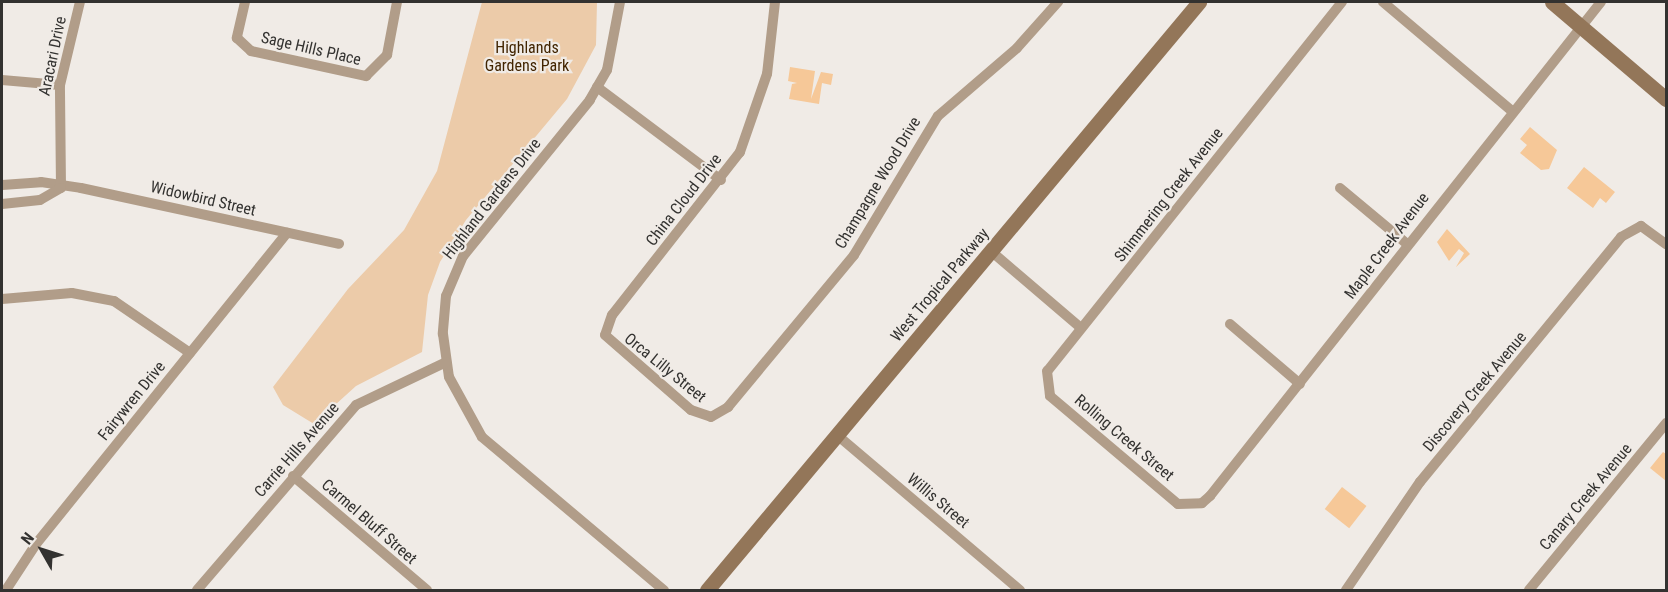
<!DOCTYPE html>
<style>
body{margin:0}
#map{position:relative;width:1668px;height:592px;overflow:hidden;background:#f0ebe6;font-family:"Roboto Condensed",sans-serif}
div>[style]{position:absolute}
.green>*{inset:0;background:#eccba9}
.building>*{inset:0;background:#f6c898;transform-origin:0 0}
.street>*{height:10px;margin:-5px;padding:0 5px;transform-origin:5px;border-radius:5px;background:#b19d89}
.secondary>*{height:15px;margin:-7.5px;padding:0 7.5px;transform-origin:7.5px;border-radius:7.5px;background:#937659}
span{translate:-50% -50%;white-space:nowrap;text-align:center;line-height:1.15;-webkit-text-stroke:4.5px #f0ebe6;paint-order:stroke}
.park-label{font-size:16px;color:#412400}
.street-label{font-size:16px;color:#333230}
.frame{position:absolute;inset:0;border:3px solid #333230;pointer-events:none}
.north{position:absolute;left:12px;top:520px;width:60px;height:60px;-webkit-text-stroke:4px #f0ebe6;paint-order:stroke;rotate:309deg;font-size:16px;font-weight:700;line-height:24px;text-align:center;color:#333230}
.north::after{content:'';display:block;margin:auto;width:21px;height:27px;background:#333230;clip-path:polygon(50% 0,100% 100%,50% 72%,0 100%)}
</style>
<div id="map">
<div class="green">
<div style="clip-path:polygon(482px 2px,597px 2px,596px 45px,567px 99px,466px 220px,440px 262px,428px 295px,422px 352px,356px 386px,314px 424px,283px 405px,273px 387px,348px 289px,404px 230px,437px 171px)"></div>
</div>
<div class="building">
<div style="clip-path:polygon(790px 67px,815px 71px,811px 99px,821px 72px,833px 74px,831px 85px,822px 83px,819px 104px,789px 99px,792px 84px,797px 83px,788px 81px)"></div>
<div style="clip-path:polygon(1530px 127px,1557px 150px,1549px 169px,1541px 170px,1520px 153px,1527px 145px,1520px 139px)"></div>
<div style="clip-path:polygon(1584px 167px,1615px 192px,1606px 203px,1600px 198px,1593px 208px,1567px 188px)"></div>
<div style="clip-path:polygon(1447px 229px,1470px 254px,1456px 267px,1464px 253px,1459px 249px,1449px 261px,1437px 242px)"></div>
<div style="clip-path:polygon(1663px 452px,1666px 454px,1666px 481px,1650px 468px)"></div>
<div style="left:1342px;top:487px;width:31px;height:28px;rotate:38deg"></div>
</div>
<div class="street">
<div style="left:245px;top:2px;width:37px;rotate:103deg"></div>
<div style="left:237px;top:38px;width:19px;rotate:43deg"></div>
<div style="left:251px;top:51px;width:118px;rotate:12.3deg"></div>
<div style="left:366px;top:76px;width:30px;rotate:-45deg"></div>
<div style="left:387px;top:55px;width:54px;rotate:-79.3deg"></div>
<div style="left:620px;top:2px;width:69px;rotate:100.8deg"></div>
<div style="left:607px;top:70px;width:34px;rotate:120deg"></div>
<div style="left:590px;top:100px;width:201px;rotate:129.1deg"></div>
<div style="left:463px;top:256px;width:43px;rotate:113deg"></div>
<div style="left:446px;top:296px;width:38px;rotate:95deg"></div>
<div style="left:443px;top:334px;width:43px;rotate:82.1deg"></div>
<div style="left:449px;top:377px;width:68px;rotate:61.2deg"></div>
<div style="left:482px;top:437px;width:238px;rotate:40.1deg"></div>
<div style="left:775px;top:2px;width:72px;rotate:96.3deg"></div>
<div style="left:767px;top:74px;width:83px;rotate:109.1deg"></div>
<div style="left:740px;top:152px;width:207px;rotate:128.1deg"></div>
<div style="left:612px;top:315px;width:21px;rotate:109deg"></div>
<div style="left:605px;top:335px;width:114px;rotate:41.1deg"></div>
<div style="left:691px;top:410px;width:21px;rotate:19deg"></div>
<div style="left:711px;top:417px;width:20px;rotate:-30deg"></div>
<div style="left:728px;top:407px;width:197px;rotate:-50.3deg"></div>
<div style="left:854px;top:255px;width:162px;rotate:-58.9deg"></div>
<div style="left:938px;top:116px;width:104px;rotate:-40.7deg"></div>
<div style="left:1017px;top:48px;width:62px;rotate:-48.3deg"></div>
<div style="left:1342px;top:2px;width:472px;rotate:128.6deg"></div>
<div style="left:1047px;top:371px;width:25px;rotate:83deg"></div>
<div style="left:1050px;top:396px;width:167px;rotate:40.2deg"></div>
<div style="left:1178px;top:504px;width:24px;rotate:-2deg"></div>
<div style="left:1202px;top:503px;width:11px;rotate:-41deg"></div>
<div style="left:1210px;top:496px;width:630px;rotate:-51.64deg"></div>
<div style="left:1383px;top:2px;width:169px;rotate:40.2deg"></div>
<div style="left:2px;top:80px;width:58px;rotate:4.9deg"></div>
<div style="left:597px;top:87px;width:155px;rotate:36.9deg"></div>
<div style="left:2px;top:185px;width:39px;rotate:-4deg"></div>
<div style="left:41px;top:182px;width:40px;rotate:8.5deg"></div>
<div style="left:81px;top:188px;width:264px;rotate:12.2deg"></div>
<div style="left:61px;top:188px;width:103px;rotate:-90.6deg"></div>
<div style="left:60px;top:85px;width:85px;rotate:-76.5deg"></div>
<div style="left:1340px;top:188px;width:86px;rotate:39.8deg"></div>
<div style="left:2px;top:204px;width:38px;rotate:-6deg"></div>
<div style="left:40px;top:200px;width:24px;rotate:-30deg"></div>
<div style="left:992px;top:252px;width:117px;rotate:40.5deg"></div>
<div style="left:2px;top:299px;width:70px;rotate:-4.9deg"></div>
<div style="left:72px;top:293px;width:43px;rotate:10.8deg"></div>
<div style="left:114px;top:301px;width:92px;rotate:34.4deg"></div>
<div style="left:1230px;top:324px;width:92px;rotate:40.6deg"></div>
<div style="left:837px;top:435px;width:240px;rotate:40.3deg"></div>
<div style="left:293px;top:476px;width:176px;rotate:40.4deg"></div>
<div style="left:6px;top:590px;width:55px;rotate:-56.9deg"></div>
<div style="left:36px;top:544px;width:400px;rotate:-51.1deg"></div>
<div style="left:197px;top:590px;width:244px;rotate:-49.3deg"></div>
<div style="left:356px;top:405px;width:100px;rotate:-25.5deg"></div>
<div style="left:1346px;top:590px;width:131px;rotate:-55.6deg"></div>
<div style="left:1420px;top:482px;width:317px;rotate:-50.6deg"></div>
<div style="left:1621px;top:237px;width:23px;rotate:-29deg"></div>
<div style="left:1641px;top:226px;width:31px;rotate:36deg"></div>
<div style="left:1529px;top:590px;width:216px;rotate:-50.6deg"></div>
</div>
<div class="secondary">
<div style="left:1552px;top:2px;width:150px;rotate:40.4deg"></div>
<div style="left:707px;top:590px;width:767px;rotate:-50.08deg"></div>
</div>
<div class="park-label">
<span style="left:527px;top:57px">Highlands<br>Gardens Park</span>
</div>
<div class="street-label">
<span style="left:311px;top:49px;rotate:13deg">Sage Hills Place</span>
<span style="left:53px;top:56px;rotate:-78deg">Aracari Drive</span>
<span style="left:878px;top:183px;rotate:-59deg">Champagne Wood Drive</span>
<span style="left:1169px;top:195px;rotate:-52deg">Shimmering Creek Avenue</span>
<span style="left:203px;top:199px;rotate:13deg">Widowbird Street</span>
<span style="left:492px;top:199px;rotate:-52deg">Highland Gardens Drive</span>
<span style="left:684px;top:200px;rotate:-52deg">China Cloud Drive</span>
<span style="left:1387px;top:246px;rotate:-53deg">Maple Creek Avenue</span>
<span style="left:940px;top:285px;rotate:-50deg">West Tropical Parkway</span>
<span style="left:665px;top:368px;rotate:39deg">Orca Lilly Street</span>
<span style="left:1475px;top:392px;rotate:-50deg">Discovery Creek Avenue</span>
<span style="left:132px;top:401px;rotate:-51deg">Fairywren Drive</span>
<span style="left:1124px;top:438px;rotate:40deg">Rolling Creek Street</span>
<span style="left:297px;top:450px;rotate:-49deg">Carrie Hills Avenue</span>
<span style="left:1586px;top:497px;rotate:-50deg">Canary Creek Avenue</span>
<span style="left:938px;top:501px;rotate:40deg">Willis Street</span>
<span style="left:369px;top:522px;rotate:41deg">Carmel Bluff Street</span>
</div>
<div class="frame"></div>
<div class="north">N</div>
</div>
